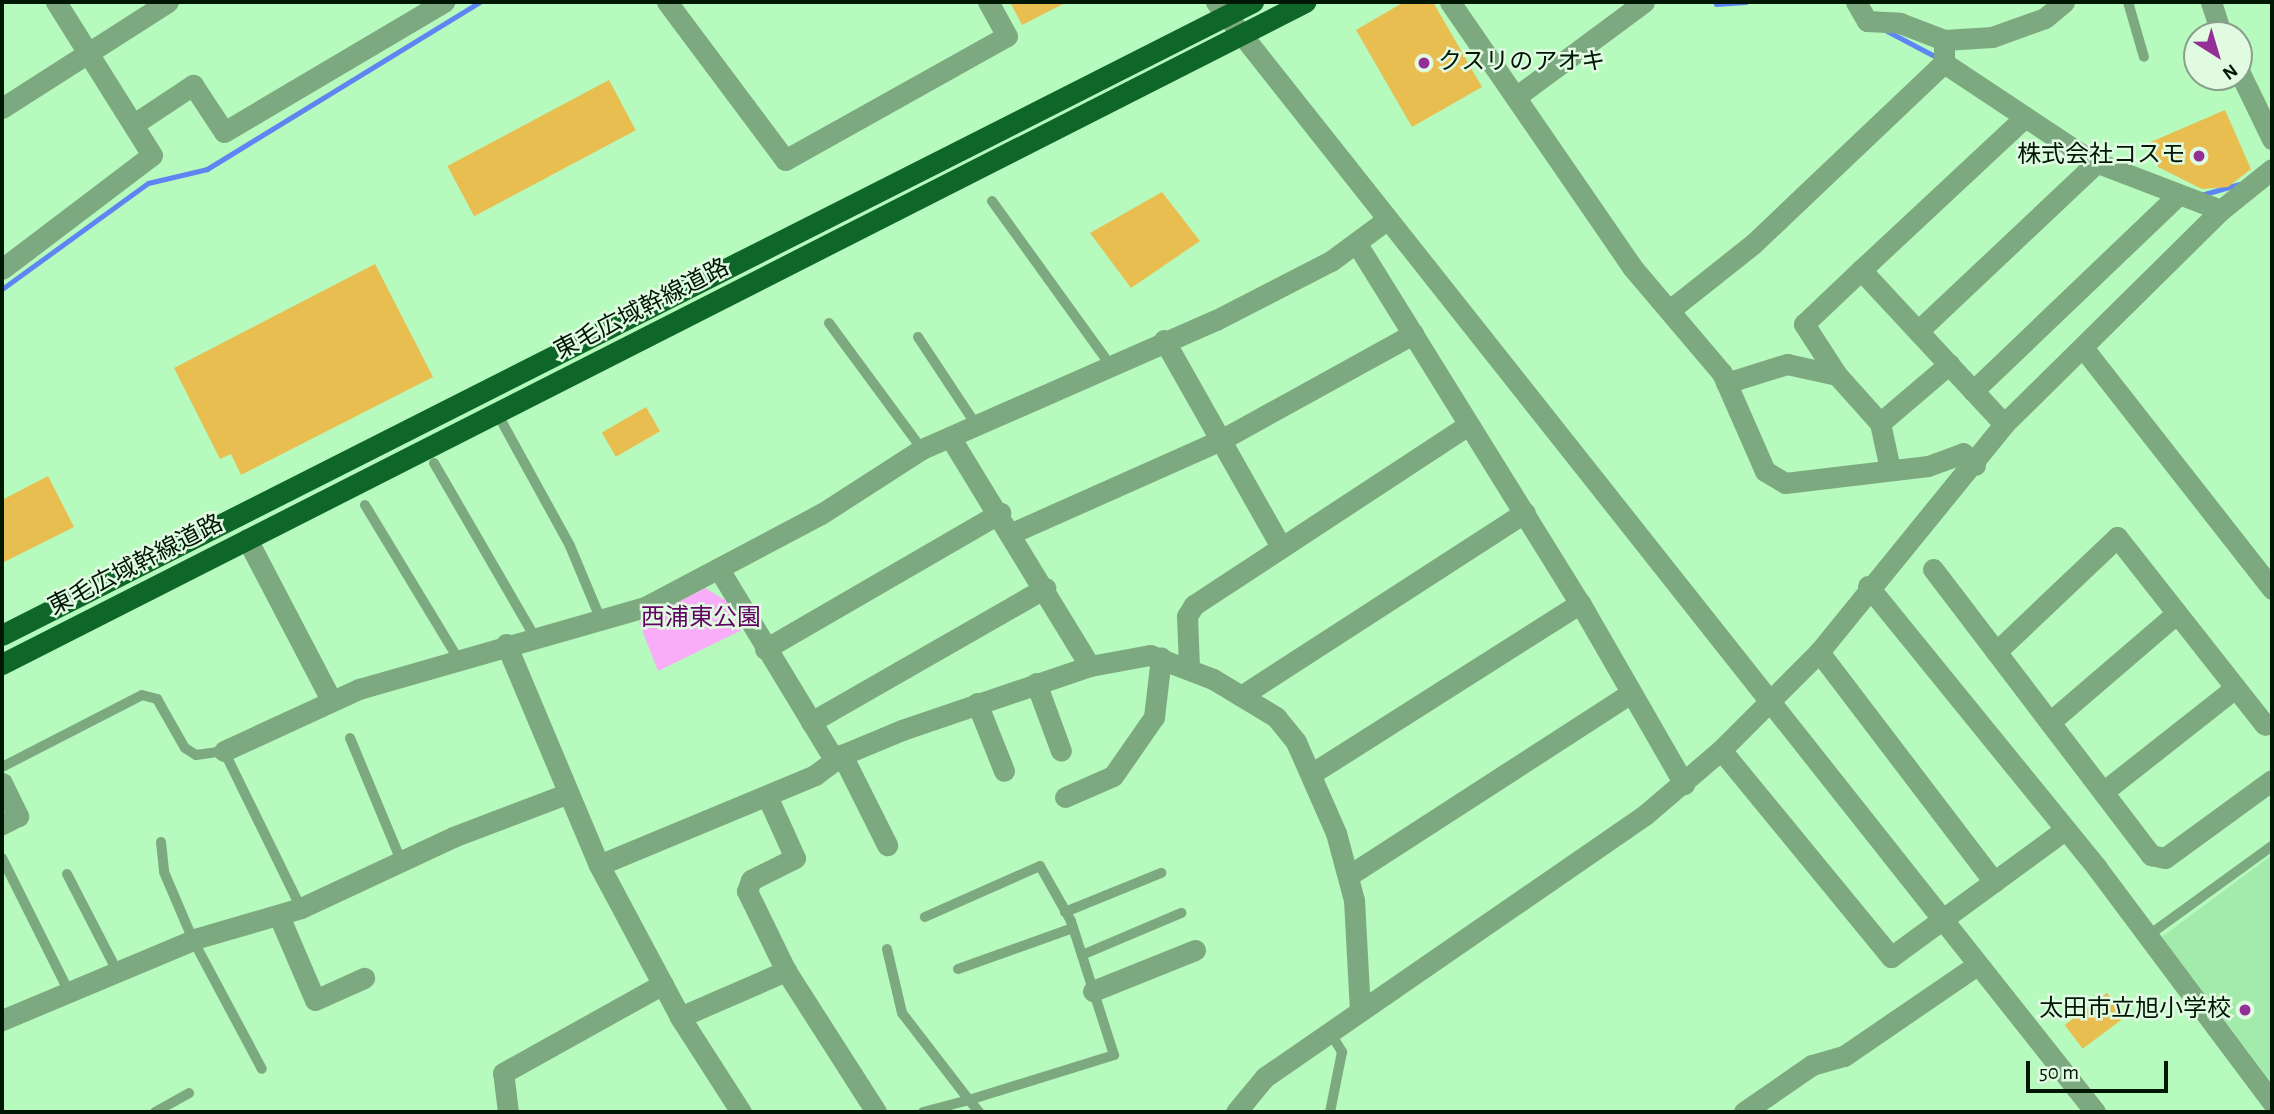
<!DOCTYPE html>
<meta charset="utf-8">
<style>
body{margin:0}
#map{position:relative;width:2274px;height:1114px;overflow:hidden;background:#b6fabd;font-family:"Alegreya Sans","Noto Sans JP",sans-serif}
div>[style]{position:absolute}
.built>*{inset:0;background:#a3ebab}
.green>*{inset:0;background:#f9acf7}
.stream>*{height:5px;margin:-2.5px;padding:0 2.5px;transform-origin:2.5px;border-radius:2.5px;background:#5f85f2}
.building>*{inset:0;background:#e9be51;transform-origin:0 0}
.service>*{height:10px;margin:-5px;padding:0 5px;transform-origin:5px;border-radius:5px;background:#7da981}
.minor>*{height:21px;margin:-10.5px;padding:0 10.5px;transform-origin:10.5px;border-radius:10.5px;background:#7da981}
.tertiary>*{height:21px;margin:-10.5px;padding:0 10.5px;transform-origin:10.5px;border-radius:10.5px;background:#7da981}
.trunk>*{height:21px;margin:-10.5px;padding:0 10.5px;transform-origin:10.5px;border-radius:10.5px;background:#0e6628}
.dots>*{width:19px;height:19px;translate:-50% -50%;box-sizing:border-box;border:4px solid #e1fbe3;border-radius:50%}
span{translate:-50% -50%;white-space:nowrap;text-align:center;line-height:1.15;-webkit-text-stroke:5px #e1fbe3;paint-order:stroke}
.poi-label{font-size:24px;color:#001704}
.left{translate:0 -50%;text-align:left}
.right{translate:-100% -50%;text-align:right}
.street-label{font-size:24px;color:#001704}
.park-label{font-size:24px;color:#620364}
.frame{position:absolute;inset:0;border:4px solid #001704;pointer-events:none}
.north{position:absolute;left:2183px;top:21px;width:70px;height:70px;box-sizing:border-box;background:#e1fbe3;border:2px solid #87a08a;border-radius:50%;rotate:143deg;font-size:19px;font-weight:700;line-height:28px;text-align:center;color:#001704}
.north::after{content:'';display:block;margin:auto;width:24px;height:32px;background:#943095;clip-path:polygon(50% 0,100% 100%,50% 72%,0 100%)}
.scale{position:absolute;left:2026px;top:1061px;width:142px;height:32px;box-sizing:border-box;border:4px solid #001704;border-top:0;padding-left:9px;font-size:21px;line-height:24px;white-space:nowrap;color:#001704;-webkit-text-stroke:5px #e1fbe3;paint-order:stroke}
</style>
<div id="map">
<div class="built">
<div style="clip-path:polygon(2272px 855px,2272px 1083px,2162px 937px)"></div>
</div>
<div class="green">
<div style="clip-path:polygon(705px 588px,725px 600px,742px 630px,658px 671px,639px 622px)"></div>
</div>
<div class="stream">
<div style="left:1716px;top:4px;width:30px;rotate:-4deg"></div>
<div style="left:1887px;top:31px;width:60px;rotate:27.8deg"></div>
<div style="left:2201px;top:195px;width:40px;rotate:-16deg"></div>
<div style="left:2px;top:289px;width:180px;rotate:-36deg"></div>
<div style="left:148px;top:183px;width:61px;rotate:-13.3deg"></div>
<div style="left:207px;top:169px;width:320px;rotate:-31.5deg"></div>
</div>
<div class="building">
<div style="clip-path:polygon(1010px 2px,1067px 2px,1022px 25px)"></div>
<div style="clip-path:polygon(1404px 2px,1433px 2px,1482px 87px,1412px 127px,1356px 30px)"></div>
<div style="left:609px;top:80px;width:57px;height:183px;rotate:62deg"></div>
<div style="clip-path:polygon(2225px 110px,2251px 169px,2228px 187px,2202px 189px,2158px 167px,2146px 144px)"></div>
<div style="clip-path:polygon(1162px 192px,1200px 241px,1131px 288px,1090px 233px)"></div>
<div style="clip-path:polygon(375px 264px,433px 377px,241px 475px,231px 454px,220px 459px,174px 368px)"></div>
<div style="left:646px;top:407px;width:28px;height:51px;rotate:60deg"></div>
<div style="clip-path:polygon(48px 476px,74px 527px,2px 563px,2px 500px)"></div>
<div style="left:2107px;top:993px;width:30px;height:53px;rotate:53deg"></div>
</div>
<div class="service">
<div style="left:2128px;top:2px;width:57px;rotate:73.8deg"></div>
<div style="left:992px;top:201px;width:200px;rotate:54.2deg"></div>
<div style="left:829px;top:323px;width:157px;rotate:53.6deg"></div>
<div style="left:918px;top:337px;width:107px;rotate:56.5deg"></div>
<div style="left:497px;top:413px;width:152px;rotate:61.2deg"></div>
<div style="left:570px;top:546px;width:80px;rotate:67.3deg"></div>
<div style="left:434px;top:463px;width:201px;rotate:59.9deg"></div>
<div style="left:365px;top:505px;width:178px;rotate:58.8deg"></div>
<div style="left:350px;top:738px;width:135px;rotate:67.4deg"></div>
<div style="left:2px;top:767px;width:157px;rotate:-27.2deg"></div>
<div style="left:142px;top:695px;width:16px;rotate:15deg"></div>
<div style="left:157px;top:699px;width:56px;rotate:60.3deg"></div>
<div style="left:185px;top:748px;width:13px;rotate:32deg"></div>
<div style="left:196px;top:755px;width:28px;rotate:-8deg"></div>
<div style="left:224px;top:751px;width:175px;rotate:63.9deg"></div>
<div style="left:161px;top:842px;width:30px;rotate:84deg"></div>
<div style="left:164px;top:872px;width:74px;rotate:66.9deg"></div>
<div style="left:193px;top:940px;width:146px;rotate:61.9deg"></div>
<div style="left:2px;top:858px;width:152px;rotate:63.4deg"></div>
<div style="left:67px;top:874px;width:111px;rotate:62.7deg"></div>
<div style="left:1065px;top:912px;width:104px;rotate:-22.1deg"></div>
<div style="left:2149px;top:935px;width:152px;rotate:-35.9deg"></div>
<div style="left:887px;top:949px;width:66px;rotate:76.8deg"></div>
<div style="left:902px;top:1013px;width:110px;rotate:52.4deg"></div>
<div style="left:969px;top:1100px;width:152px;rotate:-17.2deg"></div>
<div style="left:1114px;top:1055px;width:141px;rotate:-107.8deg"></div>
<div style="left:1071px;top:921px;width:63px;rotate:-119.4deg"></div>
<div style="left:1040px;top:866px;width:126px;rotate:156.1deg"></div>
<div style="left:1082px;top:955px;width:108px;rotate:-23deg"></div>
<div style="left:958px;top:969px;width:122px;rotate:-19.6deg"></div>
<div style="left:1329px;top:1031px;width:25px;rotate:58deg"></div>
<div style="left:1342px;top:1052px;width:61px;rotate:101.3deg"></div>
<div style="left:155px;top:1112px;width:39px;rotate:-29deg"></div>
<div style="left:923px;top:1112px;width:48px;rotate:-14.6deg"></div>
<div style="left:969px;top:1100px;width:16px;rotate:50deg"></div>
</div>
<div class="minor">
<div style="left:667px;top:2px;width:197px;rotate:53.2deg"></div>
<div style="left:785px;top:160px;width:254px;rotate:-29.2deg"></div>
<div style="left:1007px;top:36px;width:39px;rotate:-119deg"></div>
<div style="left:1450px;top:2px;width:321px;rotate:55.5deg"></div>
<div style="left:1632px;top:267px;width:139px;rotate:49.7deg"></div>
<div style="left:1722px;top:373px;width:107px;rotate:66.3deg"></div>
<div style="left:1765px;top:471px;width:23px;rotate:31deg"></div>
<div style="left:1785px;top:483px;width:144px;rotate:-6.8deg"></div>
<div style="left:1928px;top:466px;width:37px;rotate:-20deg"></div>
<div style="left:1963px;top:453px;width:17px;rotate:45deg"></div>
<div style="left:1856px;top:2px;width:22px;rotate:60deg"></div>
<div style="left:1867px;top:21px;width:33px;rotate:3deg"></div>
<div style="left:1900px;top:23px;width:47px;rotate:21.1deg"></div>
<div style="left:1944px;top:40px;width:48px;rotate:-3.6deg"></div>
<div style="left:1992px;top:37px;width:56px;rotate:-19.7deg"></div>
<div style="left:2045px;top:18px;width:25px;rotate:-40deg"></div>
<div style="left:2211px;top:2px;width:35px;rotate:72deg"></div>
<div style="left:1944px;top:40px;width:23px;rotate:90deg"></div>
<div style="left:1944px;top:63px;width:175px;rotate:33.6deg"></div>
<div style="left:2090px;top:160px;width:140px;rotate:20.9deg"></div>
<div style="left:2239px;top:71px;width:76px;rotate:64.1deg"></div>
<div style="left:1517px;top:96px;width:158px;rotate:-36.5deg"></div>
<div style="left:134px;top:124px;width:71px;rotate:-33.5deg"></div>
<div style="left:193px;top:85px;width:56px;rotate:56.6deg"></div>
<div style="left:224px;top:132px;width:256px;rotate:-30.6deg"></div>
<div style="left:1357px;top:244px;width:423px;rotate:58.2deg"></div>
<div style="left:1580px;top:603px;width:209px;rotate:60.1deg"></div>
<div style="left:2px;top:269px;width:188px;rotate:-37.2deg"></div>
<div style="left:152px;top:155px;width:181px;rotate:-122.1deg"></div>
<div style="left:1861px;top:270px;width:223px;rotate:-43deg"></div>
<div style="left:1671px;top:309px;width:105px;rotate:-38.4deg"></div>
<div style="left:1753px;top:244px;width:263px;rotate:-43.5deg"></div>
<div style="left:1918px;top:331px;width:245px;rotate:-43.3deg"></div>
<div style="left:1164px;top:340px;width:238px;rotate:60.5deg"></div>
<div style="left:2084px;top:349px;width:305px;rotate:51.9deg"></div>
<div style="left:1837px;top:375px;width:61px;rotate:-122.9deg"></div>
<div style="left:1804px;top:324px;width:79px;rotate:-43.5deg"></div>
<div style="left:1861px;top:270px;width:210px;rotate:47.1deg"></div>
<div style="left:1726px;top:383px;width:64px;rotate:-17.3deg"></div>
<div style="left:1787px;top:364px;width:51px;rotate:12.4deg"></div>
<div style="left:1837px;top:375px;width:64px;rotate:48.1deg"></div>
<div style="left:1880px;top:423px;width:47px;rotate:77.7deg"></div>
<div style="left:1973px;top:391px;width:281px;rotate:-43.7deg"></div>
<div style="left:1880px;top:423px;width:91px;rotate:-40.5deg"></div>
<div style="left:950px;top:437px;width:268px;rotate:58.6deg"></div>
<div style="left:1012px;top:533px;width:227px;rotate:-24deg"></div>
<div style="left:1219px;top:441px;width:222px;rotate:-28.9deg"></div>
<div style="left:247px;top:539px;width:182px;rotate:62.4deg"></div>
<div style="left:1933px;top:569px;width:360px;rotate:52.7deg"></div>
<div style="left:2151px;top:855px;width:14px;rotate:12deg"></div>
<div style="left:2165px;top:858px;width:132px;rotate:-36.1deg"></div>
<div style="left:720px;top:571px;width:222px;rotate:58.8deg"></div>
<div style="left:1868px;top:586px;width:363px;rotate:50.9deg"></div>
<div style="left:2097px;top:868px;width:292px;rotate:53.2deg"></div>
<div style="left:506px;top:644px;width:240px;rotate:67.2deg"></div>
<div style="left:599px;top:865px;width:172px;rotate:61.9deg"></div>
<div style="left:680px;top:1017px;width:113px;rotate:57.3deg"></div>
<div style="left:765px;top:649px;width:272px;rotate:-30.1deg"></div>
<div style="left:1819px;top:652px;width:289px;rotate:52.7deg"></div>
<div style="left:1996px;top:652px;width:167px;rotate:-43.5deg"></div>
<div style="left:2117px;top:537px;width:239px;rotate:51.8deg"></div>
<div style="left:1189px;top:667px;width:51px;rotate:-92.2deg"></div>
<div style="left:1187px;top:616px;width:13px;rotate:-58deg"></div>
<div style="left:1194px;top:605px;width:328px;rotate:-33.3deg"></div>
<div style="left:1036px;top:683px;width:72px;rotate:69.8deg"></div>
<div style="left:1241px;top:696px;width:338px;rotate:-32.9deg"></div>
<div style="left:977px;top:703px;width:73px;rotate:68.3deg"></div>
<div style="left:811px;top:722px;width:270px;rotate:-29.8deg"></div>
<div style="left:2050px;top:722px;width:167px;rotate:-40.6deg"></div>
<div style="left:1721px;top:750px;width:268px;rotate:50.6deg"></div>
<div style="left:1891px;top:957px;width:212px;rotate:-36.2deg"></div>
<div style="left:224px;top:751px;width:149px;rotate:-24.7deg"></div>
<div style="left:359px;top:689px;width:298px;rotate:-16deg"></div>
<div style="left:645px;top:607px;width:199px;rotate:-27.9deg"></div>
<div style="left:821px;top:514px;width:120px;rotate:-32.8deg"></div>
<div style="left:922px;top:449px;width:321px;rotate:-23.7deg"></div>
<div style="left:1216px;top:320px;width:129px;rotate:-27.2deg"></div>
<div style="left:1331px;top:261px;width:67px;rotate:-36.5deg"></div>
<div style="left:842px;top:755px;width:101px;rotate:63.4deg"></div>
<div style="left:1311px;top:774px;width:319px;rotate:-32.4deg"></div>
<div style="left:2px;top:783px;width:37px;rotate:64deg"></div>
<div style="left:18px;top:816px;width:18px;rotate:153deg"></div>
<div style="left:2103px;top:792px;width:168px;rotate:-38.2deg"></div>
<div style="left:1065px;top:797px;width:52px;rotate:-23.6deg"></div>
<div style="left:1113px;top:776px;width:72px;rotate:-55.2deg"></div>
<div style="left:1154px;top:717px;width:60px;rotate:-83.3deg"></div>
<div style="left:599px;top:865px;width:234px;rotate:-22.6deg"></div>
<div style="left:815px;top:775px;width:34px;rotate:-37deg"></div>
<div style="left:842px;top:755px;width:65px;rotate:-22.6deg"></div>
<div style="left:902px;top:730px;width:199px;rotate:-18.8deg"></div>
<div style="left:1090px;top:666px;width:61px;rotate:-10.4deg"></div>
<div style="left:1150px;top:655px;width:67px;rotate:20.9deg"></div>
<div style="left:1213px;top:679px;width:74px;rotate:31.1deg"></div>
<div style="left:1276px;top:717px;width:32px;rotate:51deg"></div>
<div style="left:1296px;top:742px;width:99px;rotate:66.3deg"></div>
<div style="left:1336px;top:833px;width:69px;rotate:75deg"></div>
<div style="left:1354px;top:900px;width:111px;rotate:86.9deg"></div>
<div style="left:1348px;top:876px;width:337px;rotate:-32.9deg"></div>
<div style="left:279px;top:916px;width:91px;rotate:66.8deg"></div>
<div style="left:315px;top:1000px;width:54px;rotate:-24.2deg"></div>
<div style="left:786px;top:971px;width:167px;rotate:57.4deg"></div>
<div style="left:1093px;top:991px;width:110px;rotate:-21.9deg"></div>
<div style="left:680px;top:1017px;width:116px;rotate:-23.5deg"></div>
<div style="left:786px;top:971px;width:89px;rotate:-116deg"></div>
<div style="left:747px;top:891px;width:12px;rotate:-70deg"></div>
<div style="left:751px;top:880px;width:49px;rotate:-26.6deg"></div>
<div style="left:795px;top:858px;width:68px;rotate:-114.3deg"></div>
<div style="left:2px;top:1020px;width:212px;rotate:-22.7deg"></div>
<div style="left:198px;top:938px;width:107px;rotate:-16.2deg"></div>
<div style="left:301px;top:908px;width:168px;rotate:-25deg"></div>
<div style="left:453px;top:837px;width:121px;rotate:-20.8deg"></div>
<div style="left:508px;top:1112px;width:39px;rotate:-97deg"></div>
<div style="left:503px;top:1073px;width:183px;rotate:-29.1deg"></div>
<div style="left:1236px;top:1112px;width:45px;rotate:-50.4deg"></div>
<div style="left:1265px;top:1077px;width:463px;rotate:-34.6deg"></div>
<div style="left:1646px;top:814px;width:99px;rotate:-40.5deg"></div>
<div style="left:1721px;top:750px;width:139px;rotate:-45deg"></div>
<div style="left:1819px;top:652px;width:294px;rotate:-50.9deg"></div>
<div style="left:2004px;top:424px;width:305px;rotate:-44.6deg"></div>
<div style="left:2221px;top:210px;width:65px;rotate:-38.8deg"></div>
<div style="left:1744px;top:1112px;width:83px;rotate:-34.7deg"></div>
<div style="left:1812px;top:1065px;width:33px;rotate:-16deg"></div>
<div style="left:1844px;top:1056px;width:161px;rotate:-34.4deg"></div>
</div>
<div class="tertiary">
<div style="left:1216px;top:2px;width:1416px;rotate:51.62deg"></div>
<div style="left:2px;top:108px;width:197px;rotate:-32.6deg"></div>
</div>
<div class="trunk">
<div style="left:2px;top:635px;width:1402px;rotate:-26.84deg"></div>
<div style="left:2px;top:664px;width:1462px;rotate:-26.93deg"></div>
</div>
<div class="dots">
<div style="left:1424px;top:63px;background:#943095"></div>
<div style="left:2199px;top:156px;background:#943095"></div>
<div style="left:2245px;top:1010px;background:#943095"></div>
</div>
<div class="poi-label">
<span class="left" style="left:1438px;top:63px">クスリのアオキ</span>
<span class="right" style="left:2185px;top:156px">株式会社コスモ</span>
<span class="right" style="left:2231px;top:1010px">太田市立旭小学校</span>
</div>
<div class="street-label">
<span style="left:642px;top:310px;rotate:-27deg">東毛広域幹線道路</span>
<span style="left:136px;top:566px;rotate:-27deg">東毛広域幹線道路</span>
</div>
<div class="park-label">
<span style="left:701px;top:619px">西浦東公園</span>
</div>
<div class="frame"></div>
<div class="north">N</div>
<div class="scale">50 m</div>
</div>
